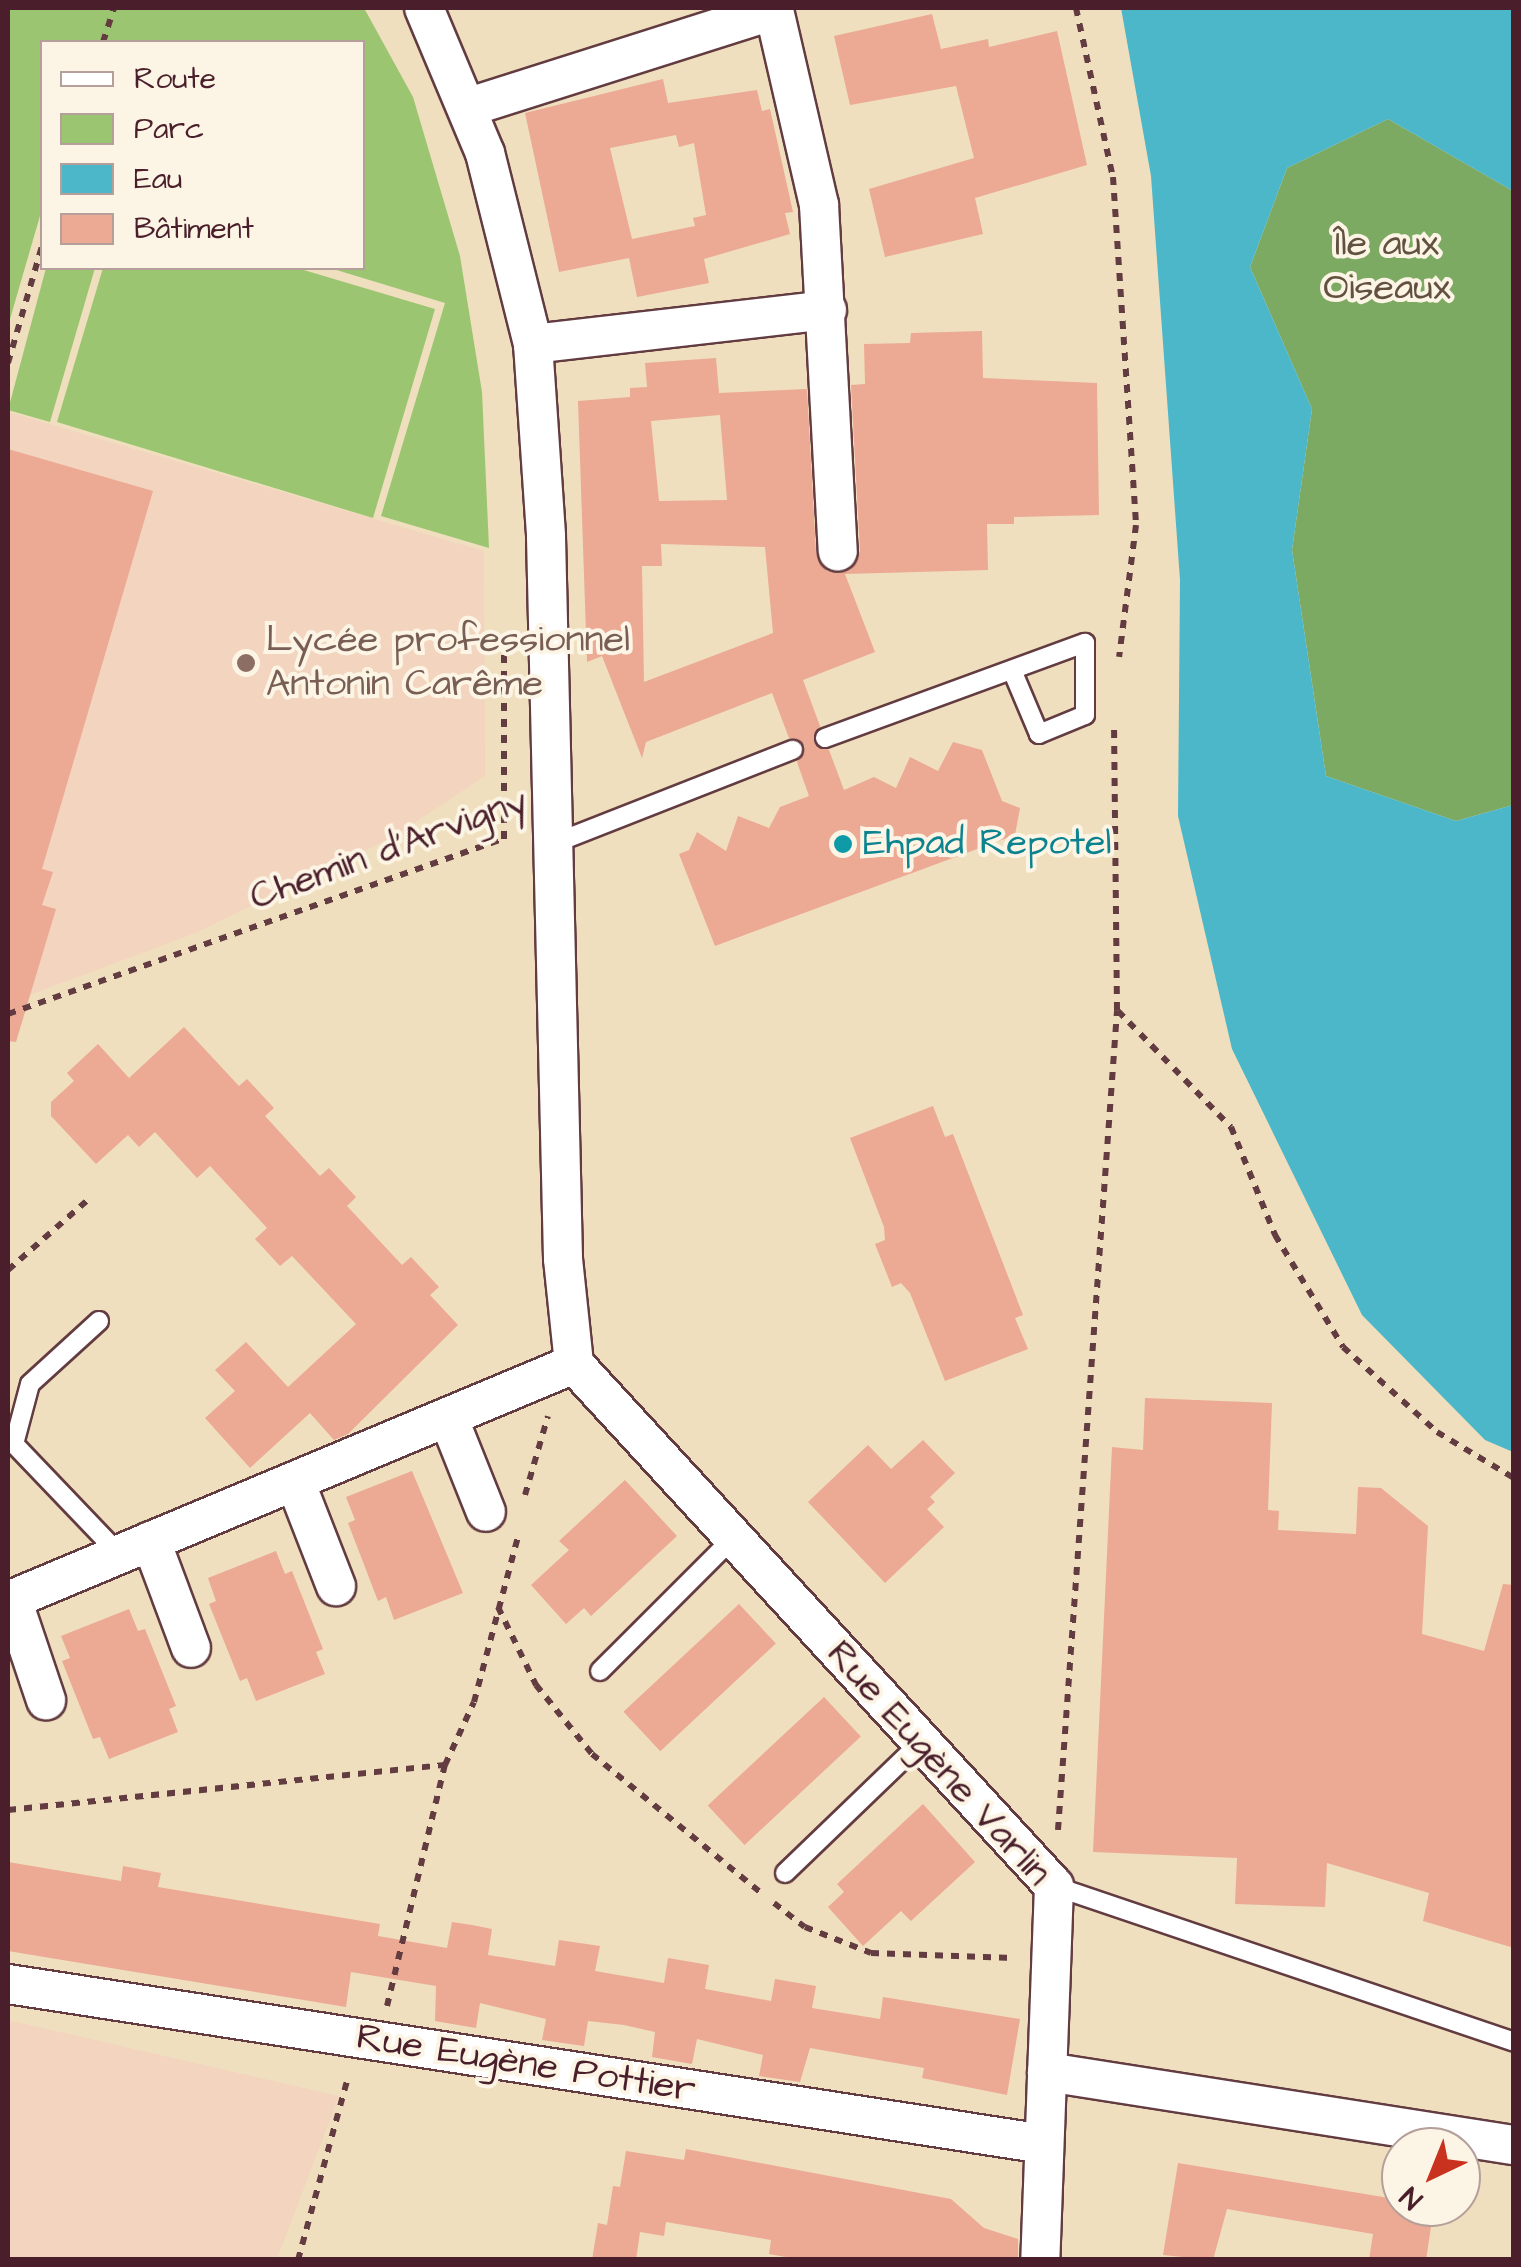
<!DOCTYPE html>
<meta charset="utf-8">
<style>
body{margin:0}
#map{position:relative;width:1521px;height:2267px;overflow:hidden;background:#efdfbe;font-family:"Architects Daughter",sans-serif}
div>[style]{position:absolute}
.built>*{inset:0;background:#f3d4be}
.green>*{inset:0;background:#9cc571}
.forest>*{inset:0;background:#7daa63}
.water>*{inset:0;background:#4cb7c9}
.building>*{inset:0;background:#eca994;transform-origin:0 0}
.path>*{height:6px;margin-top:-3px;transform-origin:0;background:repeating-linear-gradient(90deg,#633c41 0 8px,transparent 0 16px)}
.roads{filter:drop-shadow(2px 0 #633c41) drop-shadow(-2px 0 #633c41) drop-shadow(0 2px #633c41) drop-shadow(0 -2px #633c41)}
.service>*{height:18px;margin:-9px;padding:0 9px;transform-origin:9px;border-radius:9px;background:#fff}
.minor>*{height:38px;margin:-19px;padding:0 19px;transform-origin:19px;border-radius:19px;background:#fff}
.dots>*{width:28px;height:28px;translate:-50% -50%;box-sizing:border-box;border:5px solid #fcf5e5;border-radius:50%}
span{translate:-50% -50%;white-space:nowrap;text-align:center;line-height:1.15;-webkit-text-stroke:8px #fcf5e5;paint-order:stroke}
.park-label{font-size:38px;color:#635140}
.education-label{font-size:38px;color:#785e54}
.left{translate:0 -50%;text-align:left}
.culture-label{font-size:38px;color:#0d838f}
.street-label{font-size:38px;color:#4a1f2b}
.frame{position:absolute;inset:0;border:10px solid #4a1f2b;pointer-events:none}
.legend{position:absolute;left:40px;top:40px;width:325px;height:230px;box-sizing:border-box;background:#fcf5e5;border:2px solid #b59f9b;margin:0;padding:12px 18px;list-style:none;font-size:30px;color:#4a1f2b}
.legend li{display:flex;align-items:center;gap:20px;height:50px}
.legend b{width:50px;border:2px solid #b59f9b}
.north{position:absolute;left:1381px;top:2127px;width:100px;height:100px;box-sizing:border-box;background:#fcf5e5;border:2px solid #b59f9b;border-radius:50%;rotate:223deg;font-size:28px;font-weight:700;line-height:40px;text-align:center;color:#4a1f2b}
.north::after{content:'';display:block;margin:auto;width:35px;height:45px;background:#c8321e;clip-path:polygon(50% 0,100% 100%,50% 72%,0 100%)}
</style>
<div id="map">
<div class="built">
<div style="clip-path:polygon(8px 412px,484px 551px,485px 776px,393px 837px,193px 934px,8px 1003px)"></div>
<div style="clip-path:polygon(8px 2020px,339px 2096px,277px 2259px,8px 2259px)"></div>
</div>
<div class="green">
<div style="clip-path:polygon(8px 8px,364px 8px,413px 97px,460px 256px,482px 392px,489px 548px,381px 516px,445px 303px,330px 268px,362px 268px,362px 42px,42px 42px,42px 209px,8px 326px)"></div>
<div style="clip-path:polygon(46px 268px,95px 268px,50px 422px,8px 410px)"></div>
<div style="clip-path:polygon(103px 268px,297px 268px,435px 309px,373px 518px,57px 422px)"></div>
</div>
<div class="forest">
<div style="clip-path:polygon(1388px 119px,1513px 191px,1513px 805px,1456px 821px,1326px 776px,1292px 550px,1312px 409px,1250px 267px,1287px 168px)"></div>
</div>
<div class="water">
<div style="clip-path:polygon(1121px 8px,1513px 8px,1513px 191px,1388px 119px,1287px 168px,1250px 267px,1312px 409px,1292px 550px,1326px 776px,1456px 821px,1513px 805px,1513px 1452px,1485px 1440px,1362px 1315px,1232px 1049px,1178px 816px,1180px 580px,1151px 176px)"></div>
</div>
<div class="building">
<div style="clip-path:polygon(932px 14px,941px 49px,988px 39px,989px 47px,1057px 31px,1087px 165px,975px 198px,983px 234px,885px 257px,869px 189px,974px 158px,956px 86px,850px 105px,834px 36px)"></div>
<div style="clip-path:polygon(evenodd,663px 79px,668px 103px,757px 90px,762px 111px,770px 109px,793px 212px,785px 213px,790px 234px,704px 259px,709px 283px,637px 297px,629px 258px,559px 272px,525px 113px,663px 79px,676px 135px,679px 147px,694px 143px,706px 215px,693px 218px,695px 226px,632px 239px,610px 148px,676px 135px)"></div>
<div style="clip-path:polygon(evenodd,982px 331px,983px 378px,1097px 383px,1099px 515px,1014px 517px,1014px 524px,987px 524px,988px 570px,845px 574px,875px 652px,803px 680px,820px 726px,814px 743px,829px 750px,844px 790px,874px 777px,896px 788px,910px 757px,938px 771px,953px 742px,982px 750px,1002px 801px,1020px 808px,1015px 835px,715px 946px,679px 854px,689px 850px,697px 832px,726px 851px,738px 816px,769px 828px,780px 807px,809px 796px,797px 762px,805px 746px,789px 738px,772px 693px,646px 742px,642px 758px,602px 656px,587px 662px,578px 401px,630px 397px,630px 388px,647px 387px,645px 363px,716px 358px,719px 393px,807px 389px,816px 552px,827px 571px,840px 573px,851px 569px,860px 551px,851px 385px,865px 384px,864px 344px,910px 343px,911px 333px,982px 331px,720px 415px,727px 500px,659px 501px,651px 421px,720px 415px,982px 331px,661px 544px,765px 547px,773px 633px,644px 682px,642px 566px,662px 566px,661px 544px)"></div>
<div style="clip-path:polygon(8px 449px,153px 491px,42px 869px,53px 872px,42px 905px,56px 909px,16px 1042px,8px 1041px)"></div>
<div style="clip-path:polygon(184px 1027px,239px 1086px,247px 1079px,274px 1108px,265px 1116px,320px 1176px,329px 1168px,356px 1197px,347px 1206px,402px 1265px,411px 1257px,439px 1287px,430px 1295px,458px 1325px,348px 1434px,334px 1440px,310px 1413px,250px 1468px,205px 1418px,235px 1391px,215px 1370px,246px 1342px,288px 1387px,356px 1324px,292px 1256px,280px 1266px,255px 1239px,267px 1228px,210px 1166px,197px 1178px,155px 1132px,139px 1147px,128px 1135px,96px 1164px,51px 1116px,51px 1102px,74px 1081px,67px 1073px,98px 1044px,129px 1078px)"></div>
<div style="clip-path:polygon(933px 1106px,945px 1137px,953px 1134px,1023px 1315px,1015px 1318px,1028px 1349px,945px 1381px,910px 1293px,901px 1283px,892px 1287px,875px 1244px,885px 1240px,884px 1227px,850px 1138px)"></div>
<div style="clip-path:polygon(1145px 1398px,1272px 1403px,1268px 1510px,1279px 1511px,1278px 1530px,1356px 1534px,1358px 1487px,1381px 1488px,1428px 1526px,1422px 1634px,1484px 1651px,1503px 1584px,1514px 1585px,1514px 1948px,1423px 1921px,1429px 1893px,1327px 1863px,1325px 1907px,1235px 1904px,1237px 1858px,1093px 1852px,1112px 1447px,1143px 1450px)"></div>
<div style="clip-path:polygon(923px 1440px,955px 1473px,930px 1497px,935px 1502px,927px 1509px,944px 1527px,885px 1583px,808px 1502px,868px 1445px,891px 1469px)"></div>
<div style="clip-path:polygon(412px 1471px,463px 1593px,394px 1620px,386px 1597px,378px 1601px,348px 1523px,355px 1520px,346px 1497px)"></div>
<div style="clip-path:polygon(625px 1480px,677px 1536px,591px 1616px,584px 1608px,566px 1624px,531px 1585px,569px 1550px,559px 1541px)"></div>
<div style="clip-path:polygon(276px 1551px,285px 1574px,292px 1571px,323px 1649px,316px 1652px,325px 1674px,256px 1701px,247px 1678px,240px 1681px,209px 1604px,216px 1601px,208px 1578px)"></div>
<div style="left:739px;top:1604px;width:54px;height:158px;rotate:47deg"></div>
<div style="clip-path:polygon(129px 1609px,138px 1631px,145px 1629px,176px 1706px,169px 1709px,178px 1732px,109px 1759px,100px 1737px,93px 1739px,62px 1661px,70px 1658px,61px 1636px)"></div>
<div style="left:824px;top:1697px;width:54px;height:159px;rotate:47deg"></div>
<div style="clip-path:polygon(923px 1804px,975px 1862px,911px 1921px,901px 1911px,863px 1946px,828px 1907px,844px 1892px,837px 1884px)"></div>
<div style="clip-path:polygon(8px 1862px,121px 1881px,123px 1866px,161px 1873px,158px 1887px,380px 1924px,378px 1936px,447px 1948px,452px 1922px,472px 1925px,492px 1929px,488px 1955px,555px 1966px,559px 1940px,600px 1946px,595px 1971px,664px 1983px,668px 1958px,709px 1965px,705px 1989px,771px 2001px,775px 1979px,816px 1986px,812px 2008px,880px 2019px,883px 1997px,1020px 2019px,1007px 2095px,922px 2078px,924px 2068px,810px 2048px,800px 2082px,759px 2076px,763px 2055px,697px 2039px,692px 2064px,652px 2057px,655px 2032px,624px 2025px,588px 2021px,584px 2046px,542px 2040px,546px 2019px,480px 2003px,476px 2028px,435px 2021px,436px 1986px,351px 1972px,346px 2007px,8px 1951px)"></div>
<div style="clip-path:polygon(686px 2149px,951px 2199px,984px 2228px,1018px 2239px,1018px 2260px,803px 2260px,769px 2254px,771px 2240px,666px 2222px,664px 2236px,640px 2232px,636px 2260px,592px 2260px,598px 2223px,607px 2225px,613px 2186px,620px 2187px,626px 2151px,684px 2160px)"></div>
<div style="clip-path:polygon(1178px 2163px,1401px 2200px,1401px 2207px,1434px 2207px,1426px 2260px,1369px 2260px,1373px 2234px,1227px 2209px,1213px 2260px,1163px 2255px)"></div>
</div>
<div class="path">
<div style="left:1076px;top:8px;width:173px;rotate:77.7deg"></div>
<div style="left:1113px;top:177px;width:349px;rotate:86.2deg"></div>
<div style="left:1136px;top:525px;width:133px;rotate:97.3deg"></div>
<div style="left:103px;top:42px;width:36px;rotate:-72deg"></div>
<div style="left:8px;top:363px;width:122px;rotate:-73.8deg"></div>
<div style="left:504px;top:839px;width:194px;rotate:-90deg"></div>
<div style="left:1118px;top:1011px;width:162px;rotate:45.8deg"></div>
<div style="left:1231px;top:1127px;width:117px;rotate:67.8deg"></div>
<div style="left:1275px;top:1235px;width:131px;rotate:58.7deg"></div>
<div style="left:1343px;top:1347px;width:127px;rotate:42.1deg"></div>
<div style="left:1437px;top:1432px;width:90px;rotate:30.9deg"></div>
<div style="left:8px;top:1014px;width:527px;rotate:-19.5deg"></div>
<div style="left:8px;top:1270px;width:111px;rotate:-41.3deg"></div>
<div style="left:525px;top:1495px;width:82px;rotate:-73.8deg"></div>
<div style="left:498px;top:1607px;width:87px;rotate:64deg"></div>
<div style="left:536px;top:1685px;width:89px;rotate:50.9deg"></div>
<div style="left:592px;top:1754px;width:219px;rotate:39.4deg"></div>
<div style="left:8px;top:1810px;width:439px;rotate:-5.9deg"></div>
<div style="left:1058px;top:1830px;width:822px;rotate:-85.88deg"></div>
<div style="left:1117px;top:1010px;width:286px;rotate:-90.6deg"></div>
<div style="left:774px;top:1903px;width:39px;rotate:38deg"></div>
<div style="left:805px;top:1927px;width:71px;rotate:21.5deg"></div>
<div style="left:871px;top:1953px;width:142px;rotate:2deg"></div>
<div style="left:387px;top:2006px;width:248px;rotate:-76.5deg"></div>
<div style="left:445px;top:1765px;width:69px;rotate:-65.3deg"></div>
<div style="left:474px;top:1702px;width:171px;rotate:-75.1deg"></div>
<div style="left:298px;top:2260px;width:190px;rotate:-74.7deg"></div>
</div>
<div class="roads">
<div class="service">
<div style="left:825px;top:738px;width:277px;rotate:-20.1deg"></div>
<div style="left:1085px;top:643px;width:72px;rotate:90deg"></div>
<div style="left:1085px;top:715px;width:50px;rotate:157.6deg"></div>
<div style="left:1039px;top:734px;width:69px;rotate:-112.9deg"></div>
<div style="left:550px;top:845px;width:261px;rotate:-21.4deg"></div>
<div style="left:99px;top:1321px;width:93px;rotate:137.6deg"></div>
<div style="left:30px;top:1384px;width:62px;rotate:104.9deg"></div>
<div style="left:14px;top:1444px;width:152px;rotate:46.3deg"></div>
<div style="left:600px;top:1671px;width:190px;rotate:-45deg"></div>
<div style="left:785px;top:1873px;width:190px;rotate:-43.9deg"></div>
<div style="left:1054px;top:1886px;width:486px;rotate:18.7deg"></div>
</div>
<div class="minor">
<div style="left:424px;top:8px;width:157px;rotate:67.2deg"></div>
<div style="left:485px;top:153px;width:197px;rotate:75.9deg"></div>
<div style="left:533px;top:344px;width:193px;rotate:86.1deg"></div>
<div style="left:546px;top:537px;width:722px;rotate:88.65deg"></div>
<div style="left:563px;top:1259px;width:106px;rotate:84deg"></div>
<div style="left:469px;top:107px;width:320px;rotate:-17.6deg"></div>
<div style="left:774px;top:10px;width:200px;rotate:77deg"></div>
<div style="left:819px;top:205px;width:347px;rotate:86.9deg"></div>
<div style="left:533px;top:344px;width:296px;rotate:-6.6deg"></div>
<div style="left:574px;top:1364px;width:709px;rotate:47.4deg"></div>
<div style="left:1054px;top:1886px;width:374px;rotate:92.1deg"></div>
<div style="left:448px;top:1417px;width:102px;rotate:68.2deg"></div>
<div style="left:295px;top:1481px;width:113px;rotate:68.7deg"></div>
<div style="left:151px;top:1541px;width:114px;rotate:69.5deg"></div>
<div style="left:12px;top:1599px;width:107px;rotate:71.4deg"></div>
<div style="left:8px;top:1601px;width:614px;rotate:-22.72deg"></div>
<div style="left:8px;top:1984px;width:1048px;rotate:8.78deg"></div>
<div style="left:1047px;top:2072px;width:473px;rotate:8.9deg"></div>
</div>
</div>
<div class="dots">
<div style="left:246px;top:663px;background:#8d6e63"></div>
<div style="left:843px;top:844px;background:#0f9aa8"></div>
</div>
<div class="park-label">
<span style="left:1387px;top:267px">Île aux<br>Oiseaux</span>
</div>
<div class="education-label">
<span class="left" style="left:266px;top:663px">Lycée professionnel<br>Antonin Carême</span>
</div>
<div class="culture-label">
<span class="left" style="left:863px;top:844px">Ehpad Repotel</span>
</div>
<div class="street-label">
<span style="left:389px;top:850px;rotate:-20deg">Chemin d'Arvigny</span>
<span style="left:938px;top:1764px;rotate:48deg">Rue Eugène Varlin</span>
<span style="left:526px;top:2064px;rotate:9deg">Rue Eugène Pottier</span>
</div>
<div class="frame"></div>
<ul class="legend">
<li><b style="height:12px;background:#fff"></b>Route</li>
<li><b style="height:28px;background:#9cc571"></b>Parc</li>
<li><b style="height:28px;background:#4cb7c9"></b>Eau</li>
<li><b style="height:28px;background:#eca994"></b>Bâtiment</li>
</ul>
<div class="north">N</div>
</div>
